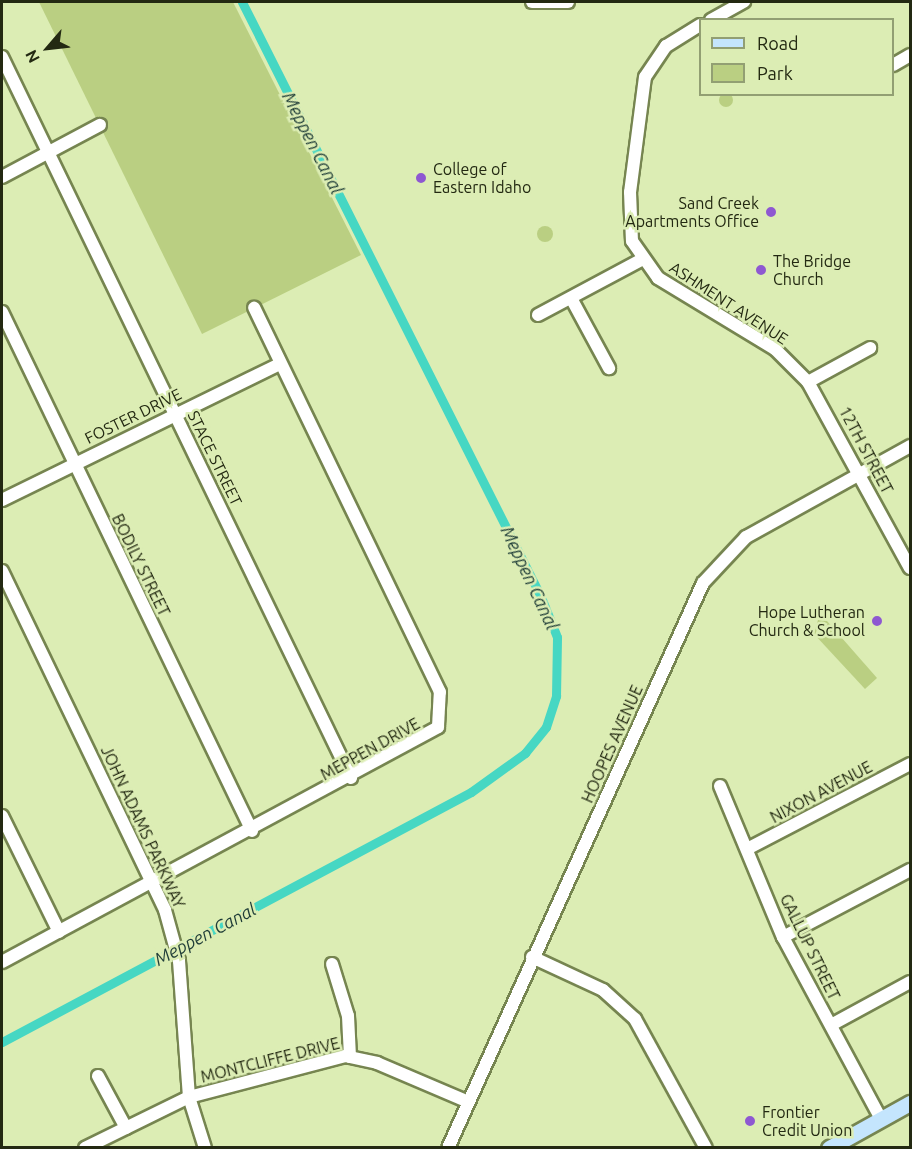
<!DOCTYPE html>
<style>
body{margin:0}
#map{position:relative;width:912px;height:1149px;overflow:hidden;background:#dcedb4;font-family:Ubuntu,sans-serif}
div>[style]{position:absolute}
.green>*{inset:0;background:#bacf82}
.round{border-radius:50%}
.canal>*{height:9px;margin:-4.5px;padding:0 4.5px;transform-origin:4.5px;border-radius:4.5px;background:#46d7c3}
.roads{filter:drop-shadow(2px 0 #768550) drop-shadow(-2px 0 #768550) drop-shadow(0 2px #768550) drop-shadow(0 -2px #768550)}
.minor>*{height:12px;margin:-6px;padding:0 6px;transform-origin:6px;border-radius:6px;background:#fff}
.major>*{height:15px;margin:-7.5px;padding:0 7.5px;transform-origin:7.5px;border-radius:7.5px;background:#c4e5fd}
.dots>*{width:16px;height:16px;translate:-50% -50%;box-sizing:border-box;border:3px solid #dcedb4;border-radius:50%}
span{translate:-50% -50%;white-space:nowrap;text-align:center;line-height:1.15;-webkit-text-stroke:5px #dcedb4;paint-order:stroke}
.poi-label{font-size:16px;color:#232912}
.left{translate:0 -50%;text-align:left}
.right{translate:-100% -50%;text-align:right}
.street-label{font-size:16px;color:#232912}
.water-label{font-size:18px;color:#1e3c37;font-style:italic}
.frame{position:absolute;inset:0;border:3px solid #232912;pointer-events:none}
.legend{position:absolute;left:699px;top:18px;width:195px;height:78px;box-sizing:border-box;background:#dcedb4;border:2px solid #929f73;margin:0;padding:8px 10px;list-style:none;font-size:18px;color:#232912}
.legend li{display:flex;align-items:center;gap:12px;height:30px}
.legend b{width:30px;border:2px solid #929f73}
.north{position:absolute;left:18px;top:18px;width:60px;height:60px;-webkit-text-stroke:4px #dcedb4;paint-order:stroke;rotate:242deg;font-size:16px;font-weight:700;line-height:24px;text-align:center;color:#232912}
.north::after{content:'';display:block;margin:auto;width:21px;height:27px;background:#232912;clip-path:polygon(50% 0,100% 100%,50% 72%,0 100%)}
</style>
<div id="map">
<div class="green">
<div style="clip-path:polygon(39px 2px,233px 2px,361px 255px,202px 334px)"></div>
<div class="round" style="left:719px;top:93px;width:14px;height:14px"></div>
<div class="round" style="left:537px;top:226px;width:16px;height:16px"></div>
<div style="clip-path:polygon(818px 620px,827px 621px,877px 678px,865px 689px,814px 634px)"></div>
</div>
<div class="canal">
<div style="left:2px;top:1042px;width:531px;rotate:-28.06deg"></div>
<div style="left:471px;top:792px;width:67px;rotate:-35.8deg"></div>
<div style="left:525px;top:753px;width:33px;rotate:-51deg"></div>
<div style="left:546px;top:727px;width:33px;rotate:-72deg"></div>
<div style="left:556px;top:696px;width:59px;rotate:-89deg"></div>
<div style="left:557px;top:637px;width:43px;rotate:-111.8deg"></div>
<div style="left:541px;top:597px;width:666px;rotate:-116.68deg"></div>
</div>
<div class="roads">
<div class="minor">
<div style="left:532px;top:2px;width:36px"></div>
<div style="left:711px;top:20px;width:38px;rotate:-29deg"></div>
<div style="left:700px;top:25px;width:40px;rotate:148deg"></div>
<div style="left:666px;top:46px;width:37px;rotate:124deg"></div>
<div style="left:645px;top:77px;width:116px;rotate:97.4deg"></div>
<div style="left:630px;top:192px;width:49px;rotate:87.7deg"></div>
<div style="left:632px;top:241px;width:45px;rotate:54.9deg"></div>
<div style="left:658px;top:278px;width:137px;rotate:31.3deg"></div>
<div style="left:775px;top:349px;width:47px;rotate:45deg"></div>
<div style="left:808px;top:382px;width:212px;rotate:61.3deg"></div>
<div style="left:2px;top:57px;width:801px;rotate:64.17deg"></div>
<div style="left:893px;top:65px;width:20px;rotate:-30deg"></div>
<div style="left:2px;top:177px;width:111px;rotate:-28deg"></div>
<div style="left:571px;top:298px;width:80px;rotate:61.5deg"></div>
<div style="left:2px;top:312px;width:576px;rotate:64.28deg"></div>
<div style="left:538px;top:315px;width:117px;rotate:-28.1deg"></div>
<div style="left:808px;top:382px;width:71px;rotate:-28.7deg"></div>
<div style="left:2px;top:500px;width:309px;rotate:-26.1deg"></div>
<div style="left:2px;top:571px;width:376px;rotate:64.3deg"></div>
<div style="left:165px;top:910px;width:53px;rotate:74.6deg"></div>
<div style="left:179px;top:961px;width:136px;rotate:85.8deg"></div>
<div style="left:189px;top:1097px;width:53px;rotate:72.6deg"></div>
<div style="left:720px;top:786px;width:164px;rotate:67.4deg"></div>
<div style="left:783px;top:937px;width:207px;rotate:61.7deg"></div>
<div style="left:2px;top:816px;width:129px;rotate:63.8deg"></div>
<div style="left:747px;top:849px;width:184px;rotate:-27.5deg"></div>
<div style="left:783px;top:937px;width:144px;rotate:-27.8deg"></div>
<div style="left:532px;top:957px;width:78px;rotate:24.9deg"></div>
<div style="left:603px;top:990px;width:43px;rotate:42.2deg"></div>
<div style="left:635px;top:1019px;width:147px;rotate:61.2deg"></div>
<div style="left:2px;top:962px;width:495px;rotate:-28.3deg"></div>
<div style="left:438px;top:727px;width:35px;rotate:-87deg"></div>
<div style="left:440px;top:692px;width:427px;rotate:-115.8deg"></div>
<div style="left:332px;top:964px;width:54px;rotate:72.9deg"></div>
<div style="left:348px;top:1016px;width:41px;rotate:87.2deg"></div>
<div style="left:831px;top:1025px;width:90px;rotate:-28.6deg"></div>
<div style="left:98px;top:1076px;width:59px;rotate:61.7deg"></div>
<div style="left:85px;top:1148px;width:116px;rotate:-26.1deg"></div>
<div style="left:189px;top:1097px;width:161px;rotate:-14.7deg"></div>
<div style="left:345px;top:1056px;width:33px;rotate:12deg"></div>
<div style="left:377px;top:1063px;width:97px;rotate:23.1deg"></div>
<div style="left:448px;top:1148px;width:620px;rotate:-65.71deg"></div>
<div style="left:703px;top:583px;width:63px;rotate:-46.9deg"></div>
<div style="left:746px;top:537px;width:188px;rotate:-29deg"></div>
</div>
<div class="major">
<div style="left:829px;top:1148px;width:93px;rotate:-29.1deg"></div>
</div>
</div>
<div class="dots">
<div style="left:421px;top:178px;background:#8e58d1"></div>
<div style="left:771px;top:212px;background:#8e58d1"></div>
<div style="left:761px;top:270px;background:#8e58d1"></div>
<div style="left:877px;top:621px;background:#8e58d1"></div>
<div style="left:750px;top:1121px;background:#8e58d1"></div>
</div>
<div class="poi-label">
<span class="left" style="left:433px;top:178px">College of<br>Eastern Idaho</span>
<span class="right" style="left:759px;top:212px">Sand Creek<br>Apartments Office</span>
<span class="left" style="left:773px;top:270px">The Bridge<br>Church</span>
<span class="right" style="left:865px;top:621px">Hope Lutheran<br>Church &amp; School</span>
<span class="left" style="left:762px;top:1121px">Frontier<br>Credit Union</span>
</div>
<div class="street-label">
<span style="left:729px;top:303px;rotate:33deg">ASHMENT AVENUE</span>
<span style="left:133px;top:416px;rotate:-26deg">FOSTER DRIVE</span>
<span style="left:866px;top:450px;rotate:62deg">12TH STREET</span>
<span style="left:215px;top:458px;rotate:64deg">STACE STREET</span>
<span style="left:141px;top:565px;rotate:64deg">BODILY STREET</span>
<span style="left:612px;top:744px;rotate:-66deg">HOOPES AVENUE</span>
<span style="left:370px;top:749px;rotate:-29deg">MEPPEN DRIVE</span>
<span style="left:821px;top:792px;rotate:-28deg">NIXON AVENUE</span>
<span style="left:143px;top:827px;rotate:65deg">JOHN ADAMS PARKWAY</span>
<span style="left:810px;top:947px;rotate:64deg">GALLUP STREET</span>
<span style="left:270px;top:1060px;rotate:-14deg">MONTCLIFFE DRIVE</span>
</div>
<div class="water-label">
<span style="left:313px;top:143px;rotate:63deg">Meppen Canal</span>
<span style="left:530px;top:578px;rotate:65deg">Meppen Canal</span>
<span style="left:205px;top:934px;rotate:-28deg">Meppen Canal</span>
</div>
<div class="frame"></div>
<ul class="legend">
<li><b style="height:8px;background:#c4e5fd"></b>Road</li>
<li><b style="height:16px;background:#bacf82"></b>Park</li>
</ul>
<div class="north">N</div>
</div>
